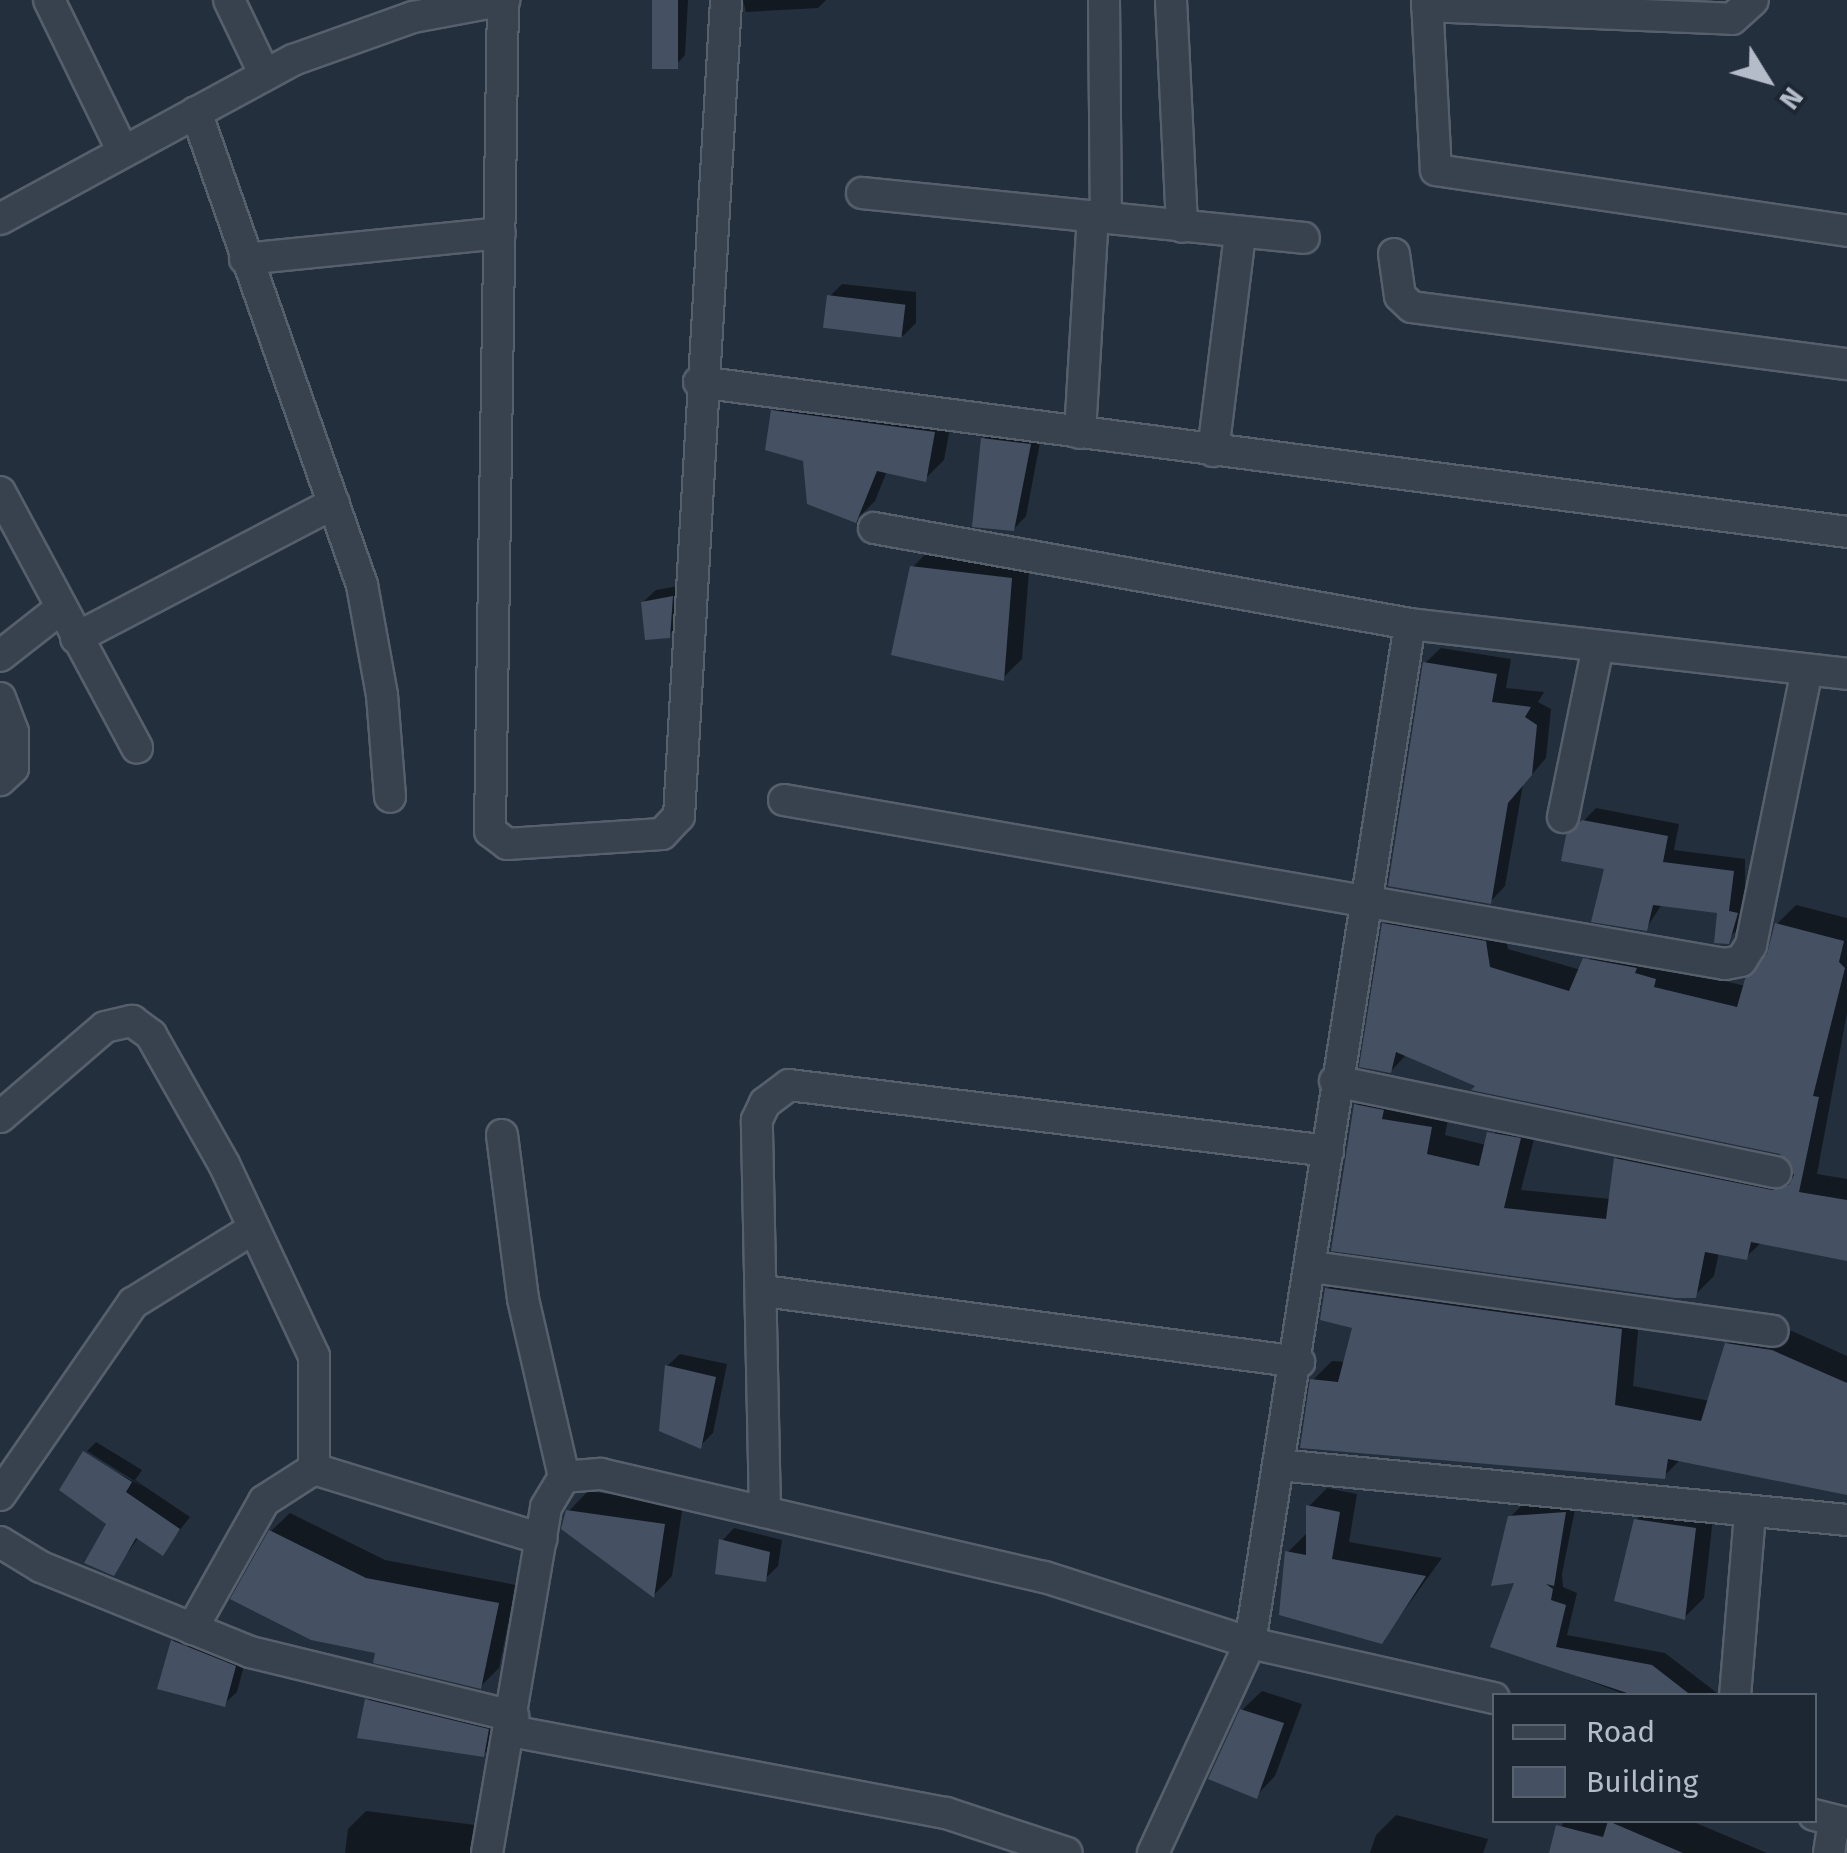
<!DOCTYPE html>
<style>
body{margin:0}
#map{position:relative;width:1847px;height:1853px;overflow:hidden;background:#242f3e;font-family:"Fira Sans",sans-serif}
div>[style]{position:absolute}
.shadow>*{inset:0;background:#0007}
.building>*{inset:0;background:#455162;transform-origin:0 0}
.roads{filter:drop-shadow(2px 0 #565f6c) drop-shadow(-2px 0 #565f6c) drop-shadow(0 2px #565f6c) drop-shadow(0 -2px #565f6c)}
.street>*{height:30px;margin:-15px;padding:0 15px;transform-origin:15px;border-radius:15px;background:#38414e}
span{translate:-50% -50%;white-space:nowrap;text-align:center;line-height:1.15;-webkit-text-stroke:8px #1d2633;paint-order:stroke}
.legend{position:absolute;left:1492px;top:1693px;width:325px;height:130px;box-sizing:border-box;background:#1d2633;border:2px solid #59626f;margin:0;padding:12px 18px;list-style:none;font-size:30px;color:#b4bcc9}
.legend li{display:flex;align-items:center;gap:20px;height:50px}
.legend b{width:50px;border:2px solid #59626f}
.north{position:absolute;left:1717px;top:30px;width:100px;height:100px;-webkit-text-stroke:8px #1d2633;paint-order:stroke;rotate:127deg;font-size:28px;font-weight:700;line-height:40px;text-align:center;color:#b4bcc9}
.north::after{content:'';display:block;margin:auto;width:35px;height:45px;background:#b4bcc9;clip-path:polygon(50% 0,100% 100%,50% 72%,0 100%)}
</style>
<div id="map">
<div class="shadow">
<div style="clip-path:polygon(655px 0,688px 0,685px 55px,673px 68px)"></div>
<div style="clip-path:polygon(743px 0,826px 0,818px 8px,746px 12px)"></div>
<div style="clip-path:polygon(842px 284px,916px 292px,916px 323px,903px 336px,830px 296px)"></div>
<div style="clip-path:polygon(793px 392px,953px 413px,944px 460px,925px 479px,887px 471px,875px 501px,856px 520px,774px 412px)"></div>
<div style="clip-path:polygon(996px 426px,1042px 432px,1026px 516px,1014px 529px,983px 439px)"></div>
<div style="clip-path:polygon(932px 547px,1030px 559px,1022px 659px,1003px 678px,913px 567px)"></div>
<div style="clip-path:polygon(684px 585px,682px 622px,669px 635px,643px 602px,656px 590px)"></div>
<div style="clip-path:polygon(1441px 648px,1511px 659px,1506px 688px,1544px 692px,1538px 702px,1551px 709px,1546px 758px,1523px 785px,1505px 886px,1490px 902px,1425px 663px)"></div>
<div style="clip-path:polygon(1596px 808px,1679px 824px,1674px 850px,1745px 859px,1745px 923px,1724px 942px,1720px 911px,1662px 904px,1646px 929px,1607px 867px,1569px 836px)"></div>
<div style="clip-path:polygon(1404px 905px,1504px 923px,1508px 949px,1581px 970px,1604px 940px,1671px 969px,1746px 986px,1769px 956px,1777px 924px,1796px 905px,1847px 918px,1847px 1013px,1817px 1174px,1847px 1179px,1847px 1259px,1762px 1242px,1746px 1257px,1719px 1252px,1714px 1276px,1695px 1295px,1333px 1249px,1356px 1105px,1375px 1086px,1450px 1109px,1445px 1135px,1486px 1145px,1509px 1114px,1539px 1120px,1521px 1190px,1611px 1199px,1616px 1159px,1636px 1140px,1796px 1173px,1781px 1151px,1479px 1085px,1407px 1054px,1391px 1071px,1384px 924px)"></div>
<div style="clip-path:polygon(1346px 1270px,1640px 1310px,1633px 1386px,1710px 1401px,1727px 1345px,1747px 1325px,1792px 1331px,1847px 1356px,1847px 1492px,1681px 1459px,1664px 1476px,1313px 1380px,1332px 1361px,1346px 1362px,1355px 1327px,1327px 1289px)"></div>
<div style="clip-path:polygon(680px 1354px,727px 1364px,713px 1433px,700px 1446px,667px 1366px)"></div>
<div style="clip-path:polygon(96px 1442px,142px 1470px,135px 1480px,190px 1517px,162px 1553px,139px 1537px,113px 1573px,110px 1523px,84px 1455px,144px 1487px,87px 1451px)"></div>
<div style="clip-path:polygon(1327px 1488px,1357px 1494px,1349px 1542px,1442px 1558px,1382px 1641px,1288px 1552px,1306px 1534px,1309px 1506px)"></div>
<div style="clip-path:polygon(588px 1491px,683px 1505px,672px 1576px,654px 1595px,569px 1511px)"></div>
<div style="clip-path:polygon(1577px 1500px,1562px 1574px,1563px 1587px,1577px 1593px,1567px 1635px,1665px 1653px,1721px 1696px,1629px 1696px,1494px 1645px,1518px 1580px,1510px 1517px,1523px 1504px)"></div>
<div style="clip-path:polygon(1656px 1501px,1714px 1509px,1704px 1598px,1685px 1617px,1636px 1520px)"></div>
<div style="clip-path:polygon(290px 1513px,385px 1560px,516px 1585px,499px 1668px,481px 1686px,378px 1651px,271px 1531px)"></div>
<div style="clip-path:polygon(734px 1528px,782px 1540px,778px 1566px,765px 1579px,722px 1541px)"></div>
<div style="clip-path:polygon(185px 1629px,247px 1654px,237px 1692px,224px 1704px,173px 1641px)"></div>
<div style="clip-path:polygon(380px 1688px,500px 1717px,496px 1741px,484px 1754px,367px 1701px)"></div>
<div style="clip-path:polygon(1262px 1691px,1302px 1704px,1275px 1776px,1256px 1796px,1242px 1710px)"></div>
<div style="clip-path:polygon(366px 1811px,483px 1826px,479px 1853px,345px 1853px,348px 1829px)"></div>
<div style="clip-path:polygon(1396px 1815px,1488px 1839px,1483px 1853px,1370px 1853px,1376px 1835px)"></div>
<div style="clip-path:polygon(1564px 1820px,1689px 1820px,1767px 1853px,1552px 1853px)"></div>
</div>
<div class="building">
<div style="left:652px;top:0;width:26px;height:69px"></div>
<div style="left:827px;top:295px;width:79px;height:33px;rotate:7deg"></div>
<div style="clip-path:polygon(771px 410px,935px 432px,926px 482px,877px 471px,856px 523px,807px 504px,803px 461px,765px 450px)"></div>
<div style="clip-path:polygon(981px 438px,1031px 444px,1014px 531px,972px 527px)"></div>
<div style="clip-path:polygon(910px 566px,1012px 578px,1004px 681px,891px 655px)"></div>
<div style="clip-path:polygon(673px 596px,670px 638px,645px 640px,641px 602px)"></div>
<div style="clip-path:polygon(1423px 662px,1497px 674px,1492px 702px,1531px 707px,1525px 717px,1537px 725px,1532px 775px,1508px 803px,1491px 904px,1388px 886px)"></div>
<div style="clip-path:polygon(1582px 820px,1668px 836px,1663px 862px,1734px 871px,1729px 911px,1738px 913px,1729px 944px,1714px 943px,1717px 913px,1653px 905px,1647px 931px,1591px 922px,1604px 869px,1561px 861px,1566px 835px)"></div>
<div style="clip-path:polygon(1382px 923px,1486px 941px,1490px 967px,1569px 991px,1583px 958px,1637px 968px,1635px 973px,1656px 979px,1654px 987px,1737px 1007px,1745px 979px,1767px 954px,1775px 923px,1844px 941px,1839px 962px,1845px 968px,1813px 1096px,1819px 1097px,1799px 1192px,1847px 1200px,1847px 1261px,1751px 1242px,1747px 1260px,1705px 1252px,1696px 1298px,1675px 1298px,1331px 1251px,1354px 1104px,1384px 1110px,1382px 1119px,1432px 1127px,1427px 1154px,1479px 1166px,1487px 1132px,1521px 1138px,1504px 1208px,1606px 1219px,1614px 1158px,1772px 1190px,1789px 1185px,1794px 1175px,1780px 1154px,1471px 1090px,1475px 1086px,1396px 1052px,1391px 1073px,1359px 1067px)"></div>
<div style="clip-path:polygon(1325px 1288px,1622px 1329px,1615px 1405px,1701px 1421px,1725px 1343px,1772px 1350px,1847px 1383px,1847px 1495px,1668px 1459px,1665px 1479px,1300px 1448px,1310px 1379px,1338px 1382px,1352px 1328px,1320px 1320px)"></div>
<div style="clip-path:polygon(665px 1365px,716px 1377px,701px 1449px,659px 1431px)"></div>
<div style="clip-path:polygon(83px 1451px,132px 1482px,126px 1492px,180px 1529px,163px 1556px,136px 1538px,114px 1576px,84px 1563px,106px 1524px,59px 1490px)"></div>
<div style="clip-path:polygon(1306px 1505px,1340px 1512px,1332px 1559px,1426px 1576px,1382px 1644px,1279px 1615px,1285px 1551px,1306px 1555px)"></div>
<div style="clip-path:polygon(566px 1510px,665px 1524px,654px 1598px,561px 1529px)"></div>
<div style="clip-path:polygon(1566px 1512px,1554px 1586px,1546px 1584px,1553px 1589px,1551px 1600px,1566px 1605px,1556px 1647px,1652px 1665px,1692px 1696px,1636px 1696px,1490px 1647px,1514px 1583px,1491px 1586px,1508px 1516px)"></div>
<div style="clip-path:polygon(1634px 1519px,1696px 1528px,1685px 1620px,1614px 1601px)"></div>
<div style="clip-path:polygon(269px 1530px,366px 1578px,499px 1603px,481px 1689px,373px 1663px,375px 1653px,311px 1640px,230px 1599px)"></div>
<div style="clip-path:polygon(719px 1539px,770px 1552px,766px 1582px,715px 1574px)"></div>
<div style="clip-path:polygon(171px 1640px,236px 1666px,225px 1707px,157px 1689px)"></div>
<div style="clip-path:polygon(365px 1699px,489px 1729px,484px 1757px,357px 1738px)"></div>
<div style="clip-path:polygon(1240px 1709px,1284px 1723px,1257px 1799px,1208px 1779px)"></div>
<div style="clip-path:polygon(1608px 1821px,1683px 1853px,1549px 1853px,1556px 1825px,1603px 1837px)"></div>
</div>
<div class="roads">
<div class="street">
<div style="left:49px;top:0;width:169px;rotate:64deg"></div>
<div style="left:229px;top:0;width:83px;rotate:64.4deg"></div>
<div style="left:503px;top:0;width:831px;rotate:90.9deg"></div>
<div style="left:490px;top:831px;width:21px;rotate:37deg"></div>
<div style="left:507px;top:844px;width:155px;rotate:-3.7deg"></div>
<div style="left:662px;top:834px;width:25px;rotate:-47deg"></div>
<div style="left:679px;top:816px;width:817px;rotate:-86.7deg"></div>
<div style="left:1104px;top:0;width:218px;rotate:89.5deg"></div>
<div style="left:1171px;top:0;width:227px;rotate:87.2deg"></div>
<div style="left:1427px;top:0;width:170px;rotate:87deg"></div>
<div style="left:1436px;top:170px;width:416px;rotate:8.4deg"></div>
<div style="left:1427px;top:6px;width:305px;rotate:2.4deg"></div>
<div style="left:1732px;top:19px;width:28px;rotate:-42deg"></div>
<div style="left:196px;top:112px;width:501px;rotate:70.66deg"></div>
<div style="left:362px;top:585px;width:112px;rotate:79.7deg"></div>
<div style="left:382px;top:695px;width:102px;rotate:85.5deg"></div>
<div style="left:862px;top:193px;width:444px;rotate:5.8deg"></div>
<div style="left:0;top:219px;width:333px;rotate:-28.5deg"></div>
<div style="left:293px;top:60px;width:127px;rotate:-19.7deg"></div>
<div style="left:413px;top:17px;width:93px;rotate:-10.6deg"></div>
<div style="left:1394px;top:254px;width:42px;rotate:81.9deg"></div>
<div style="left:1400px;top:296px;width:16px;rotate:43deg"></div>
<div style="left:1412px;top:307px;width:439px;rotate:7.5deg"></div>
<div style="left:245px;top:259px;width:256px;rotate:-5.8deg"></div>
<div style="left:699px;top:382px;width:1158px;rotate:7.44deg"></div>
<div style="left:1080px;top:433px;width:217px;rotate:-86.6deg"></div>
<div style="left:1213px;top:451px;width:219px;rotate:-82.9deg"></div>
<div style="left:0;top:492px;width:290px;rotate:61.8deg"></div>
<div style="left:874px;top:528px;width:545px;rotate:10.15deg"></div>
<div style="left:1410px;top:624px;width:440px;rotate:6.5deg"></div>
<div style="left:76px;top:638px;width:291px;rotate:-27.6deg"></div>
<div style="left:0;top:656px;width:76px;rotate:-38.1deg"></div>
<div style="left:0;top:698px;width:36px;rotate:69deg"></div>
<div style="left:13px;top:732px;width:36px;rotate:90deg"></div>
<div style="left:13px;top:768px;width:18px;rotate:137deg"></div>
<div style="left:784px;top:800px;width:955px;rotate:9.89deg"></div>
<div style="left:1725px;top:964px;width:16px;rotate:-11deg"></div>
<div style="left:1741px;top:961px;width:19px;rotate:-58deg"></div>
<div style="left:1751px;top:945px;width:281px;rotate:-78.5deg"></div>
<div style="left:1563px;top:817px;width:174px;rotate:-78.4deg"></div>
<div style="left:1335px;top:1081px;width:450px;rotate:11.7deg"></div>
<div style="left:0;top:1117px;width:138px;rotate:-40.6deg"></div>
<div style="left:105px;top:1027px;width:28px;rotate:-13deg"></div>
<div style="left:132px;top:1021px;width:24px;rotate:36deg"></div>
<div style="left:151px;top:1035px;width:148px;rotate:60.5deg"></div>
<div style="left:224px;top:1164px;width:212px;rotate:64.9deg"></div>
<div style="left:314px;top:1356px;width:113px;rotate:90deg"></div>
<div style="left:502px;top:1135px;width:165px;rotate:82.7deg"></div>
<div style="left:523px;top:1299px;width:183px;rotate:77deg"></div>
<div style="left:1312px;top:1267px;width:465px;rotate:7.9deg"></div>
<div style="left:764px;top:1291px;width:540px;rotate:7.56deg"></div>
<div style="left:1278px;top:1465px;width:572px;rotate:5.52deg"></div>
<div style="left:0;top:1495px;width:234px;rotate:-55.3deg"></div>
<div style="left:133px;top:1303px;width:141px;rotate:-31.7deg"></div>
<div style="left:765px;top:1512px;width:392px;rotate:-91.2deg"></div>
<div style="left:757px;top:1120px;width:19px;rotate:-65deg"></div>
<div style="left:765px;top:1103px;width:30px;rotate:-37deg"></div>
<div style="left:789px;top:1085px;width:543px;rotate:6.98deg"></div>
<div style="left:0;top:1542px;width:48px;rotate:31.4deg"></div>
<div style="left:41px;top:1567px;width:226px;rotate:22.1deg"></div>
<div style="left:250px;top:1652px;width:271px;rotate:13.7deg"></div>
<div style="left:192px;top:1629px;width:147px;rotate:-60.6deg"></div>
<div style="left:264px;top:1501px;width:59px;rotate:-32.6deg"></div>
<div style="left:314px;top:1469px;width:238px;rotate:17.1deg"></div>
<div style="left:1735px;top:1696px;width:182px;rotate:-85.3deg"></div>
<div style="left:511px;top:1731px;width:443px;rotate:10.7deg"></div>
<div style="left:946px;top:1813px;width:127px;rotate:18.3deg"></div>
<div style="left:1814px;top:1815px;width:34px;rotate:14deg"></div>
<div style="left:487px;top:1853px;width:351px;rotate:-80.3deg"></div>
<div style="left:546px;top:1507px;width:35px;rotate:-59deg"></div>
<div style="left:564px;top:1477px;width:37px;rotate:-5deg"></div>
<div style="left:601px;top:1474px;width:456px;rotate:13.1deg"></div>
<div style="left:1045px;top:1577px;width:215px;rotate:17.8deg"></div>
<div style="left:1250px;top:1643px;width:250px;rotate:12.7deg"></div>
<div style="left:1153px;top:1853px;width:231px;rotate:-65.2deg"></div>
<div style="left:1250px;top:1643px;width:1031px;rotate:-81.08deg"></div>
<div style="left:1829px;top:1853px;width:32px;rotate:-81deg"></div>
</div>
</div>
<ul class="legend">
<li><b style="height:12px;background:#38414e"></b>Road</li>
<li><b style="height:28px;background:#455162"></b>Building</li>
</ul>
<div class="north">N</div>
</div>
